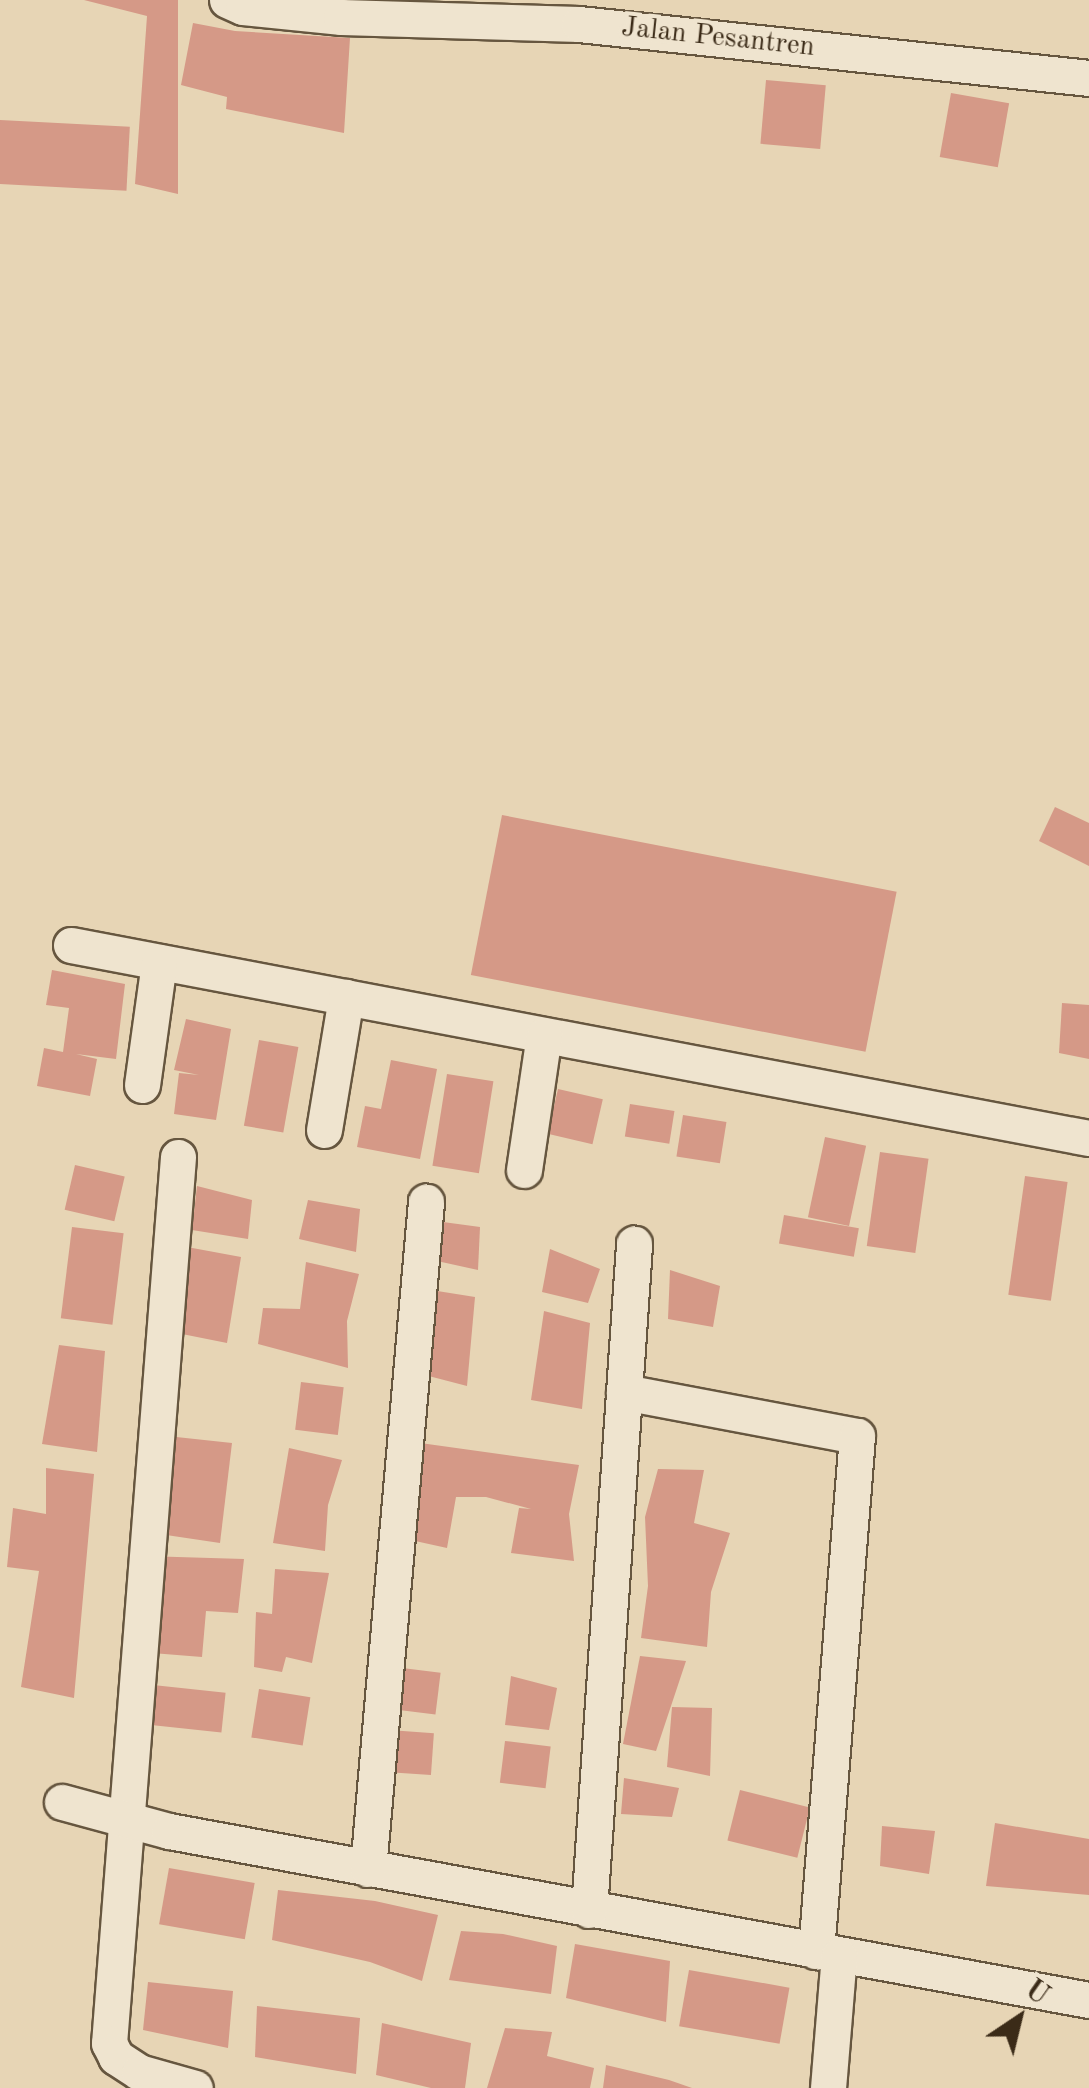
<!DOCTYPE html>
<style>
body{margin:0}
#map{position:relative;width:1089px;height:2088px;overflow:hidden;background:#e7d5b5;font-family:"Old Standard TT",serif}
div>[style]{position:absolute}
.building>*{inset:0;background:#d59987;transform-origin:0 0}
.roads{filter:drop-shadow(2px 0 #66563f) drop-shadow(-2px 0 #66563f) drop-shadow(0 2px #66563f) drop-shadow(0 -2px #66563f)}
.minor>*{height:35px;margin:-17.5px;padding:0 17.5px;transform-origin:17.5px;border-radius:17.5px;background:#efe4cf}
span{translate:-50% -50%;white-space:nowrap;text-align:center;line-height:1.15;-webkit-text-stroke:8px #efe4cf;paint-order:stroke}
.street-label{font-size:28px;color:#3b2b18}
.north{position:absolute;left:969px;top:1968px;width:100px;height:100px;-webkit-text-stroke:8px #efe4cf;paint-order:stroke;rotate:35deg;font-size:28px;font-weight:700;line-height:40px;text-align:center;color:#3b2b18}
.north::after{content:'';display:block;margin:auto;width:35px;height:45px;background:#3b2b18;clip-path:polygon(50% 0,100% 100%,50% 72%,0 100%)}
</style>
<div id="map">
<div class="building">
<div style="clip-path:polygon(84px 0,178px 0,178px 194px,135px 184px,147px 16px)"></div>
<div style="clip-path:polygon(193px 23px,235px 31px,350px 38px,344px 133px,226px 109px,227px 97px,181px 85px)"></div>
<div style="left:766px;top:80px;width:60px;height:64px;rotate:5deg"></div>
<div style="left:951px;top:93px;width:59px;height:65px;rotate:10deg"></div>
<div style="left:0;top:120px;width:130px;height:64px;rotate:3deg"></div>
<div style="clip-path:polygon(1055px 807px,1089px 823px,1089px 866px,1039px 841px)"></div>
<div style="left:502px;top:815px;width:402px;height:163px;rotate:11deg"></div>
<div style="clip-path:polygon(52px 970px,125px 984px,116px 1059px,76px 1054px,97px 1059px,90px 1096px,37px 1086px,44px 1048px,63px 1052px,69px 1008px,46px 1005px)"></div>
<div style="clip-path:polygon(1062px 1003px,1089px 1005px,1089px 1059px,1059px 1053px)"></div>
<div style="clip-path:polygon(186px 1019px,231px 1029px,216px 1120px,174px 1114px,179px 1073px,199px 1075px,174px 1070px)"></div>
<div style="left:259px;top:1040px;width:40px;height:87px;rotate:10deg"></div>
<div style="clip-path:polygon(391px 1060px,437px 1069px,420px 1159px,357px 1147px,365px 1106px,381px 1109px)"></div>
<div style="left:447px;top:1074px;width:47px;height:93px;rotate:9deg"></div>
<div style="left:558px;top:1089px;width:46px;height:46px;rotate:13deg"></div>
<div style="left:630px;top:1104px;width:45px;height:33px;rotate:9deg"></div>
<div style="left:683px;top:1115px;width:44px;height:42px;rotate:9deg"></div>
<div style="left:825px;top:1137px;width:42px;height:82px;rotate:12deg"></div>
<div style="left:880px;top:1152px;width:49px;height:95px;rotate:8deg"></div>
<div style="left:75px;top:1165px;width:51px;height:46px;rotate:13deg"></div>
<div style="left:1025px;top:1176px;width:43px;height:120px;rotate:8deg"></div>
<div style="clip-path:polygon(197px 1186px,252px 1200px,248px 1239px,192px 1230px)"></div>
<div style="clip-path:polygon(308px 1200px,360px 1209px,356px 1252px,299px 1239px)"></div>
<div style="left:784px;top:1215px;width:76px;height:29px;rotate:10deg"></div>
<div style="clip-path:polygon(443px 1222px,480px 1227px,478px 1270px,437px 1261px)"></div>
<div style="left:72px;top:1227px;width:52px;height:92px;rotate:7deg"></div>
<div style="clip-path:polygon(187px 1247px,241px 1257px,227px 1343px,182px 1334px)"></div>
<div style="clip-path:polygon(550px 1249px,600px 1269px,588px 1303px,542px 1292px)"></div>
<div style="clip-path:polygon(306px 1262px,359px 1274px,347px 1321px,348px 1368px,258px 1344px,263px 1308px,300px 1309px)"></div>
<div style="clip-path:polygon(670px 1270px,720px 1286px,713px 1327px,668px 1319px)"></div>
<div style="clip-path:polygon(431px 1290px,475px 1297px,467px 1386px,421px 1374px)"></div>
<div style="clip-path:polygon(544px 1311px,590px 1323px,582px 1409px,531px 1400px)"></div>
<div style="clip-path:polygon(59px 1345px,105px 1351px,97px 1452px,42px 1444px)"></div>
<div style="left:301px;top:1382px;width:43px;height:48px;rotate:7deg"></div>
<div style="clip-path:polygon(167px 1436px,232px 1443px,220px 1543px,146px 1532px)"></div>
<div style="clip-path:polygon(406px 1441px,579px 1465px,569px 1514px,574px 1561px,511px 1553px,519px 1508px,531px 1509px,486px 1497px,456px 1497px,447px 1548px,397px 1537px)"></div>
<div style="clip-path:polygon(289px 1448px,342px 1460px,328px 1505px,325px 1551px,273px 1543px)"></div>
<div style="clip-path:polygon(46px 1468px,94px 1474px,74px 1698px,21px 1687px,39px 1571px,7px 1567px,13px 1508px,46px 1514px)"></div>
<div style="clip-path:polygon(658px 1469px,704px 1470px,694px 1523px,730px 1533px,711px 1592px,707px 1647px,641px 1638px,648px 1586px,645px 1517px)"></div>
<div style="clip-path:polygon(144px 1556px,244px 1559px,238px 1613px,206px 1611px,202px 1657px,152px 1653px)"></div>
<div style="clip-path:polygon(275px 1569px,329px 1573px,312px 1663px,286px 1657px,282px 1672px,254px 1667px,256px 1612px,272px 1614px)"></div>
<div style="clip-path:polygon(640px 1656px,686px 1661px,656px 1751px,623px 1744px)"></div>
<div style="left:386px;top:1666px;width:55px;height:42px;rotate:7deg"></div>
<div style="clip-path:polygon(511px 1676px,557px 1688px,549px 1730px,505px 1725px)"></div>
<div style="left:153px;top:1685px;width:73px;height:40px;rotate:6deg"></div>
<div style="left:259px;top:1689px;width:52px;height:49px;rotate:9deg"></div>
<div style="clip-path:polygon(672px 1707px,712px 1708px,710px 1776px,667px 1767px)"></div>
<div style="left:389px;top:1730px;width:45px;height:42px;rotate:4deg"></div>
<div style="left:505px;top:1741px;width:46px;height:42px;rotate:7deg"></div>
<div style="clip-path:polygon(624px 1778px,679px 1788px,672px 1817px,621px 1814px)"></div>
<div style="left:740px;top:1790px;width:72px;height:52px;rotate:14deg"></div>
<div style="clip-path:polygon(995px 1823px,1089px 1839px,1089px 1895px,986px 1886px)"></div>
<div style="clip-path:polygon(882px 1826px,935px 1831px,929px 1874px,880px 1866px)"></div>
<div style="left:169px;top:1868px;width:87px;height:57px;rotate:10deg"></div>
<div style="clip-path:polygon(278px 1890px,375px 1901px,438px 1915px,422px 1981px,370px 1962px,272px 1940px)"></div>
<div style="clip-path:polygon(461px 1931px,503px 1934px,557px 1946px,551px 1994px,449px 1980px)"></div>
<div style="clip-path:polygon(575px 1944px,670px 1961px,666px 2022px,566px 1998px)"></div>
<div style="left:689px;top:1970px;width:102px;height:57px;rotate:10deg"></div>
<div style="clip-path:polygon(148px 1982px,233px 1991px,228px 2048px,143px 2030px)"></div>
<div style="clip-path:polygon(257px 2006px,360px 2018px,356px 2074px,255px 2057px)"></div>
<div style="clip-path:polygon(382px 2023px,471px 2043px,465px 2088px,431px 2088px,376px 2075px)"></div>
<div style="clip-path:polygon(505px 2028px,552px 2032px,547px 2056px,594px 2068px,590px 2088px,487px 2088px)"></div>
<div style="clip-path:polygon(606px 2065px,669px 2080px,692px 2088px,603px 2088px)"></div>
</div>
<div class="roads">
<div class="minor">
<div style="left:227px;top:0;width:17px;rotate:24deg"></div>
<div style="left:243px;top:7px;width:99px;rotate:5.8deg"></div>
<div style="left:341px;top:17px;width:238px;rotate:1.7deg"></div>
<div style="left:579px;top:24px;width:513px;rotate:6.04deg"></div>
<div style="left:71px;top:945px;width:1036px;rotate:10.74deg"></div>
<div style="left:142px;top:1085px;width:124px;rotate:-82.1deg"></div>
<div style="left:324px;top:1130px;width:135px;rotate:-80.6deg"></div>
<div style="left:178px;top:1157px;width:889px;rotate:94.45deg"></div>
<div style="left:109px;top:2043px;width:16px;rotate:63deg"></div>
<div style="left:116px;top:2057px;width:27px;rotate:33deg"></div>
<div style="left:139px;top:2072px;width:58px;rotate:15.9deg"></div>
<div style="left:524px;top:1170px;width:136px;rotate:-81.6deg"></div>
<div style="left:624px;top:1392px;width:237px;rotate:10.7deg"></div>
<div style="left:857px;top:1436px;width:517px;rotate:94.55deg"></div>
<div style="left:62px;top:1802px;width:111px;rotate:15.2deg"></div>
<div style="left:169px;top:1831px;width:935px;rotate:10.41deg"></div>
<div style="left:368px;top:1869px;width:670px;rotate:-85.03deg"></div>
<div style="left:589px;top:1910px;width:668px;rotate:-86.13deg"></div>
<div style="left:828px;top:2088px;width:133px;rotate:-85.3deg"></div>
</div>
</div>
<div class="street-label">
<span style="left:718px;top:38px;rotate:6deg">Jalan Pesantren</span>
</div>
<div class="north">U</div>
</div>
